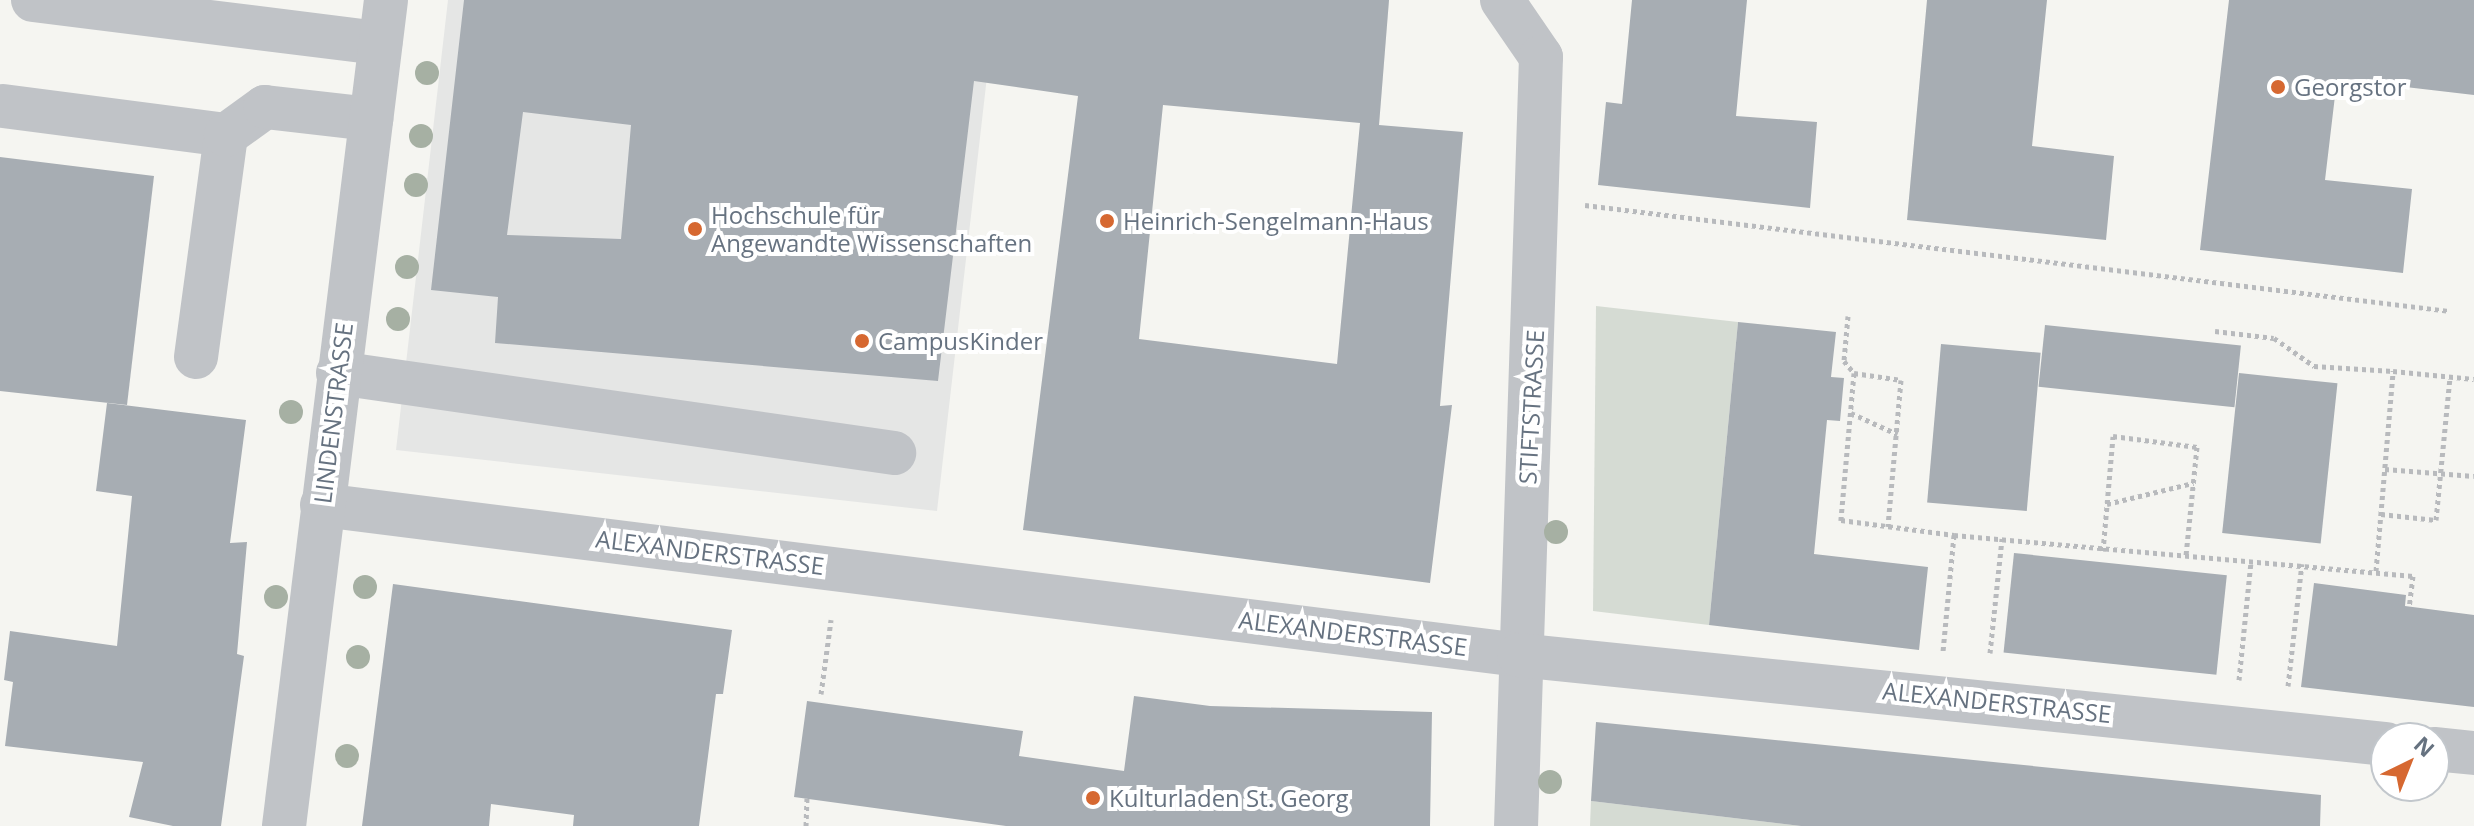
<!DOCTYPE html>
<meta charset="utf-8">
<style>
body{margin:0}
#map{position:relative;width:2474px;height:826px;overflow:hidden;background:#f5f5f1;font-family:"Open Sans",sans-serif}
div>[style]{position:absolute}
.built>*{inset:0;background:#e5e6e5}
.green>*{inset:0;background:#d5dbd3}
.building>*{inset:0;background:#a7adb3;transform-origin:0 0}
.path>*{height:5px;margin-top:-2.5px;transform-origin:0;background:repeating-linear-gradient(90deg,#b8babd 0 4px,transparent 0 8px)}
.minor>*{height:44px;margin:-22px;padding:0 22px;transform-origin:22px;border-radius:22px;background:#c0c3c7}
.trees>*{width:24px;height:24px;margin:-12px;border-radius:50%;background:#a6b0a3}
.dots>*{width:22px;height:22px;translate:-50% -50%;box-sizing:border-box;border:4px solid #fff;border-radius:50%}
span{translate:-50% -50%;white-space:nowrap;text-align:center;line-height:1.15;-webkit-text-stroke:8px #fff;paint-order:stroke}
.poi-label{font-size:24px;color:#667280}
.left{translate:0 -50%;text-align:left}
.street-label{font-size:24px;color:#667280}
.north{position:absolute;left:2370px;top:722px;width:80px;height:80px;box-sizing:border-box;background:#fff;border:2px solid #c2c7cc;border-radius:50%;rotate:43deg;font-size:22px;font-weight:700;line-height:32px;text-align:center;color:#667280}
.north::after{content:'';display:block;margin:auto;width:28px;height:36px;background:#d66831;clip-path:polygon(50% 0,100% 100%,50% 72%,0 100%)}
</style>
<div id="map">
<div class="built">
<div style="clip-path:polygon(448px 0,1389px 0,1379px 125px,991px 42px,937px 511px,396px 450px)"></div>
</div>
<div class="green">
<div style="clip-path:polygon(1596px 306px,1738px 322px,1709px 625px,1593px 611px)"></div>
<div style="clip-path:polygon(1591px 801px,1801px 826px,1590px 826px)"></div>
</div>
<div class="building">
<div style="clip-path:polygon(evenodd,464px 0,1389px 0,1379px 125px,1463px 132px,1440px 406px,1452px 405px,1430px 583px,1023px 530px,1078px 96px,974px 81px,938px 381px,495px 343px,498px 297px,431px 290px,464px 0,1163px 105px,1371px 124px,1360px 123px,1337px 364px,1139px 339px,1163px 105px,464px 0,523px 112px,631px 125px,621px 239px,507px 235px,523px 112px)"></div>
<div style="clip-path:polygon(1632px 0,1747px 0,1736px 116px,1817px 122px,1810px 208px,1598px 185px,1606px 102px,1622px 104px)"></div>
<div style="clip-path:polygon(1927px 0,2047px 0,2032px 146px,2114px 156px,2106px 240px,1907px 220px)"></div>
<div style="clip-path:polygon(2229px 0,2474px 0,2474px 95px,2337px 79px,2325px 180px,2412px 189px,2403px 273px,2200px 250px)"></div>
<div style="clip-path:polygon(0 157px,154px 176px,127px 405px,0 391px)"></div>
<div style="clip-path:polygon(1738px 322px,1836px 332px,1831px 377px,1844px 378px,1840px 421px,1827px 420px,1814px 554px,1928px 567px,1919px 650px,1709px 625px)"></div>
<div style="left:2045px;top:325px;width:197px;height:62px;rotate:6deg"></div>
<div style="left:1941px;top:344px;width:100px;height:159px;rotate:5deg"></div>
<div style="left:2239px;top:373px;width:99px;height:161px;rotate:6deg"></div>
<div style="clip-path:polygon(107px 403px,246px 420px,230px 543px,247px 542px,237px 654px,244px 656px,221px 826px,173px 826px,129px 817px,143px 762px,5px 746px,13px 682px,4px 680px,10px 631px,117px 646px,132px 496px,96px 491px)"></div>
<div style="left:2014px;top:553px;width:214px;height:100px;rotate:6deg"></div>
<div style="clip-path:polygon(2314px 583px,2406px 595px,2405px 606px,2474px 615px,2474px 707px,2301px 687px)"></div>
<div style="clip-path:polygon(393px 584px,732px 630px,723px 694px,716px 694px,699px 826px,573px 826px,574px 815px,491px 804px,489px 826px,362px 826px)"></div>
<div style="clip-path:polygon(1134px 696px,1210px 706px,1432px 712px,1430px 826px,1006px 826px,794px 797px,807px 701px,1023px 731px,1019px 756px,1124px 771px)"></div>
<div style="clip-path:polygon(1596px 722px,2321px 795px,2320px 826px,1801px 826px,1591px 801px)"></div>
</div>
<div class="path">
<div style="left:1585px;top:205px;width:870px;rotate:6.99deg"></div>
<div style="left:1848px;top:316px;width:45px;rotate:95.1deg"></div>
<div style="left:1844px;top:361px;width:16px;rotate:50deg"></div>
<div style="left:1854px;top:373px;width:148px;rotate:95.1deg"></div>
<div style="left:1841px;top:520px;width:114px;rotate:7.6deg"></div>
<div style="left:1954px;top:535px;width:117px;rotate:95.4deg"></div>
<div style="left:2215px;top:331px;width:59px;rotate:6.8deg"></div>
<div style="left:2274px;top:338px;width:49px;rotate:35deg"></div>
<div style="left:2314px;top:366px;width:79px;rotate:3.6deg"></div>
<div style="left:1854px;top:373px;width:48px;rotate:8.5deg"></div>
<div style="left:1901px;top:380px;width:147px;rotate:95.1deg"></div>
<div style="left:1851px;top:413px;width:51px;rotate:24.5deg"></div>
<div style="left:2385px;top:469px;width:89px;rotate:4.5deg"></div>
<div style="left:2107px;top:504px;width:89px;rotate:-13.7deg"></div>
<div style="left:2381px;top:514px;width:55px;rotate:6.2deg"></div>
<div style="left:2436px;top:520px;width:144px;rotate:-84.4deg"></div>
<div style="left:1954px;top:535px;width:461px;rotate:5.1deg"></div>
<div style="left:2413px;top:576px;width:31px;rotate:97deg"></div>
<div style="left:2103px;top:551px;width:115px;rotate:-85deg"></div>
<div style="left:2113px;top:436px;width:85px;rotate:7.5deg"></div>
<div style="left:2197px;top:447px;width:109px;rotate:95.8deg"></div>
<div style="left:2376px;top:571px;width:201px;rotate:-85.1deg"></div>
<div style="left:2393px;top:371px;width:81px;rotate:5.6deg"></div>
<div style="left:1990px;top:653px;width:115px;rotate:-84deg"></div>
<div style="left:2239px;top:680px;width:119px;rotate:-84.2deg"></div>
<div style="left:2288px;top:686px;width:123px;rotate:-83.5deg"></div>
<div style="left:821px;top:694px;width:75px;rotate:-82.3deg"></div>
<div style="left:806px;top:826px;width:28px;rotate:-88deg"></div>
</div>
<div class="minor">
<div style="left:33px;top:0;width:350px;rotate:7.1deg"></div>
<div style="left:1502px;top:0;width:69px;rotate:55.6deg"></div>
<div style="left:1541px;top:57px;width:769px;rotate:91.86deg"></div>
<div style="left:3px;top:106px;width:225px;rotate:7.4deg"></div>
<div style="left:196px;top:357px;width:224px;rotate:-82.3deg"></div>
<div style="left:226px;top:135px;width:48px;rotate:-35.7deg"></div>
<div style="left:265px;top:107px;width:107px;rotate:6.5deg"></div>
<div style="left:338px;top:373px;width:562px;rotate:8.19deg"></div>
<div style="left:322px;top:505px;width:1206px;rotate:7.14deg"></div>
<div style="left:1519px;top:655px;width:872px;rotate:5.86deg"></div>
<div style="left:2434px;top:749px;width:40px;rotate:5.7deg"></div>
<div style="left:284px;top:826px;width:832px;rotate:-82.96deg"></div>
</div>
<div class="trees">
<div style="left:427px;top:73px"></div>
<div style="left:421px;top:136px"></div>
<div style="left:416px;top:185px"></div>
<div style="left:407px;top:267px"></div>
<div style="left:398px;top:319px"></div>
<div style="left:291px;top:412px"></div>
<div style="left:1556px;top:532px"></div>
<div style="left:365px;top:587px"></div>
<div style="left:276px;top:597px"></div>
<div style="left:358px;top:657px"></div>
<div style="left:347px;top:756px"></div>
<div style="left:1550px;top:782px"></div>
</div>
<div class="dots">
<div style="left:2278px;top:87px;background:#d66831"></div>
<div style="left:1107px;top:221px;background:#d66831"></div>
<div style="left:695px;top:229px;background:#d66831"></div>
<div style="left:862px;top:341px;background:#d66831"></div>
<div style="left:1093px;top:798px;background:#d66831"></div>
</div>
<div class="poi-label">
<span class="left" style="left:2294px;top:87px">Georgstor</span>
<span class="left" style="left:711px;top:229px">Hochschule für<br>Angewandte Wissenschaften</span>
<span class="left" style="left:1123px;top:221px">Heinrich-Sengelmann-Haus</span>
<span class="left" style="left:878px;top:341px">CampusKinder</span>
<span class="left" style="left:1109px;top:798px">Kulturladen St. Georg</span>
</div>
<div class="street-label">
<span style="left:1531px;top:407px;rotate:-87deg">STIFTSTRASSE</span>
<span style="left:333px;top:413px;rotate:-83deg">LINDENSTRASSE</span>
<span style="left:710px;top:552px;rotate:7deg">ALEXANDERSTRASSE</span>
<span style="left:1353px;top:633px;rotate:7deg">ALEXANDERSTRASSE</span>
<span style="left:1997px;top:702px;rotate:6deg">ALEXANDERSTRASSE</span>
</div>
<div class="north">N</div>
</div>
